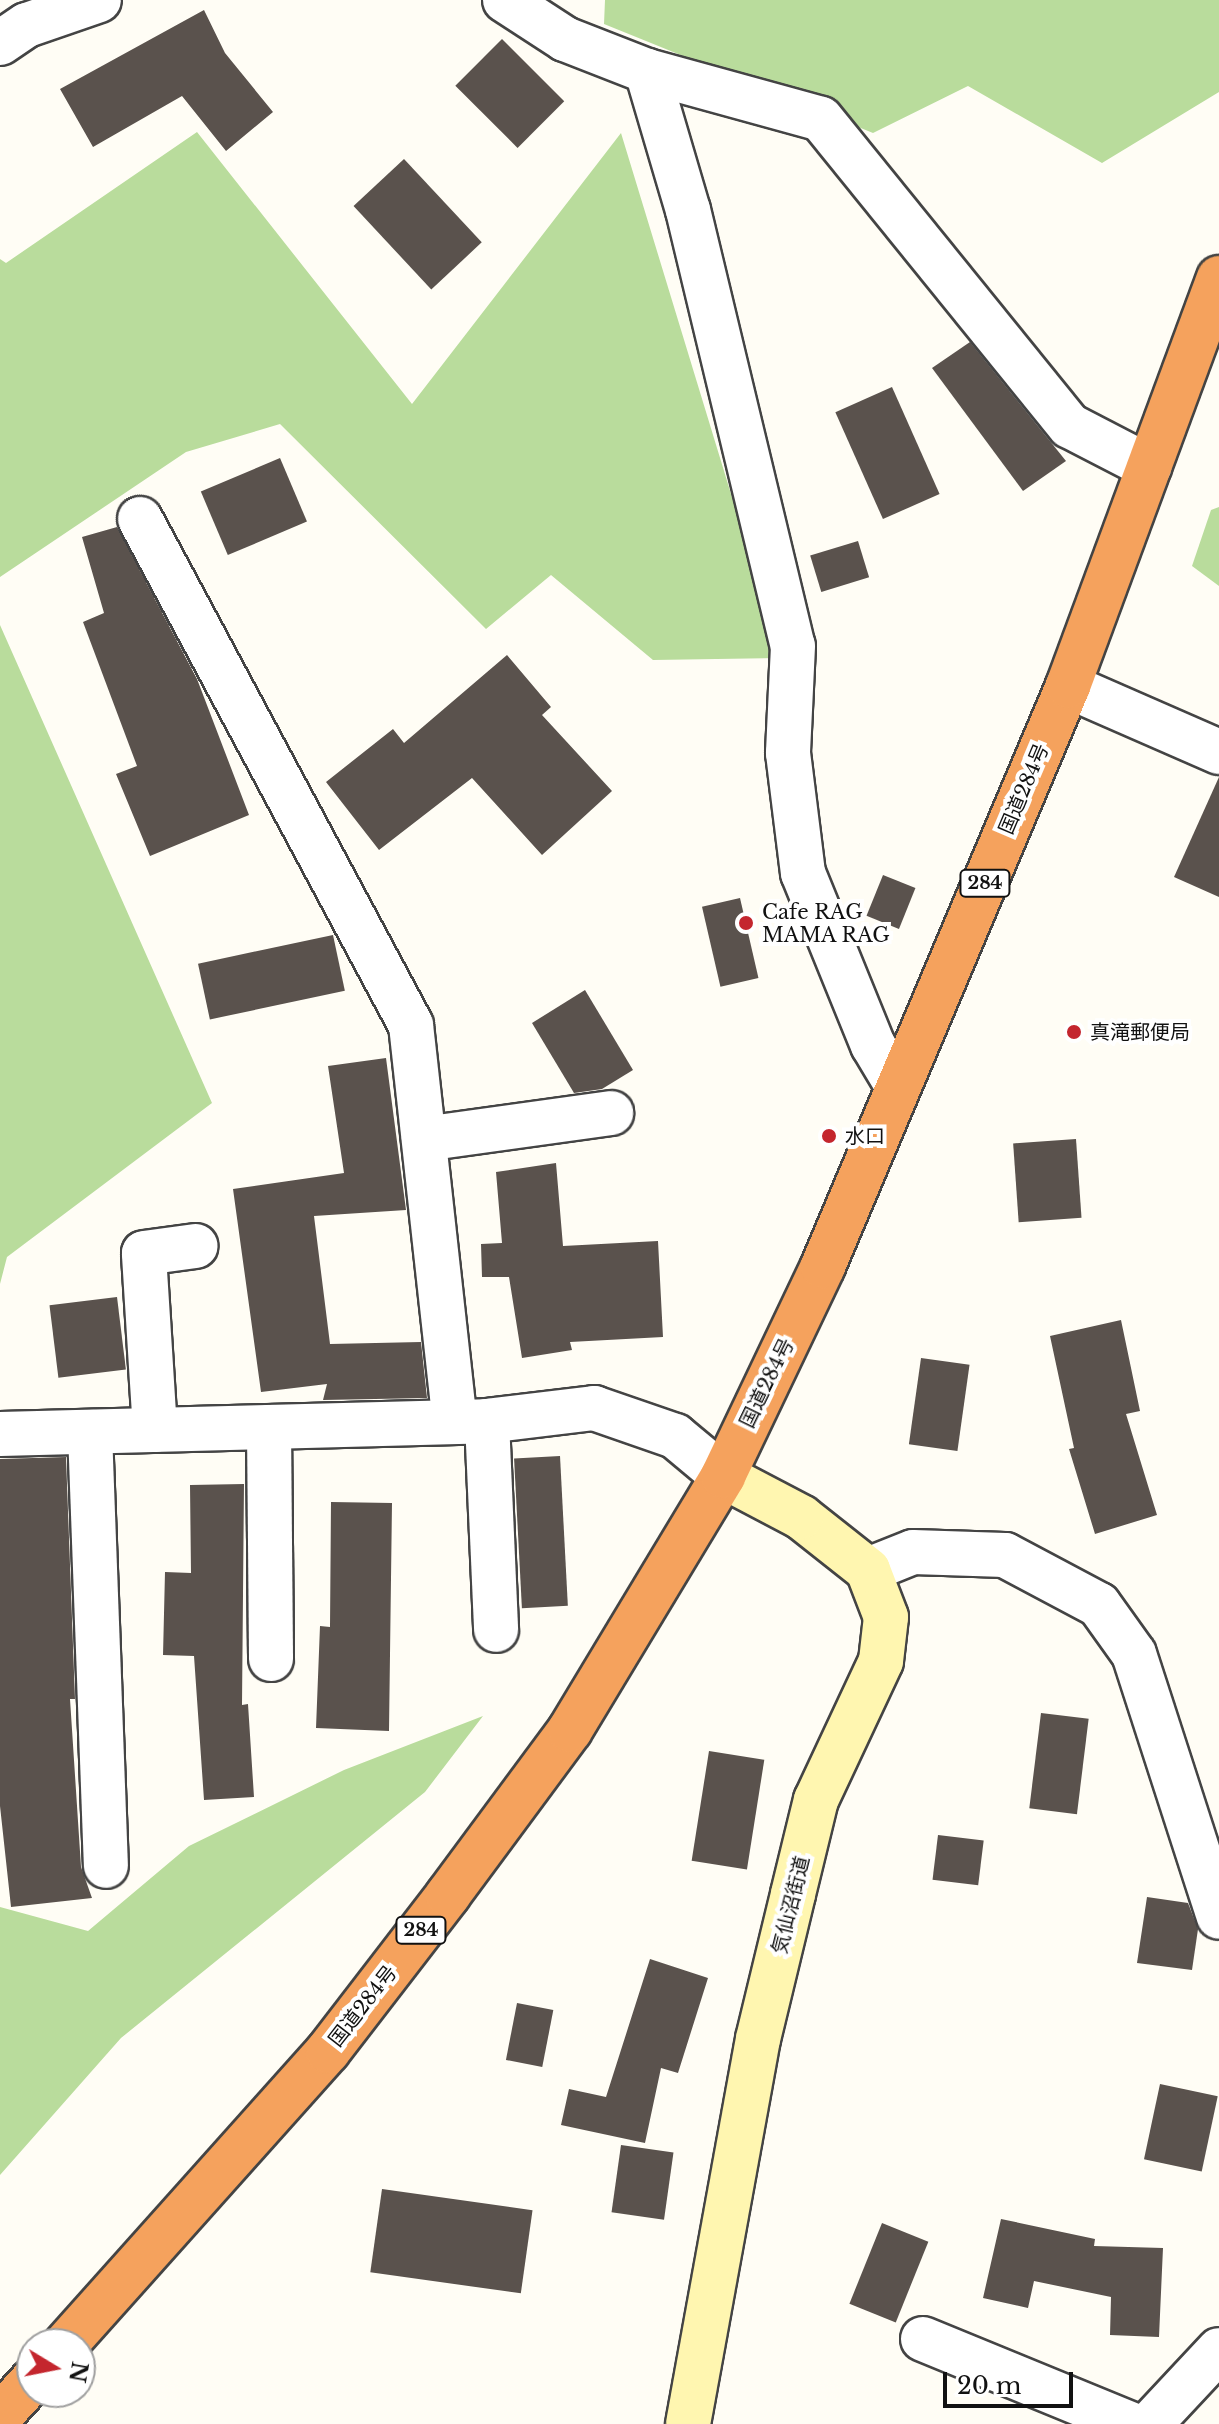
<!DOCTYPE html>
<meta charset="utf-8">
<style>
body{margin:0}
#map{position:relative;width:1219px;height:2424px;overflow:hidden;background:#fffdf5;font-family:"Libre Baskerville","Noto Sans JP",serif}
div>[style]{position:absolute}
.forest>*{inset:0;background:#b9dc9c}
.building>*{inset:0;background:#5a524d;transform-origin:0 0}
.roads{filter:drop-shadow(2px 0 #444) drop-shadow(-2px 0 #444) drop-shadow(0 2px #444) drop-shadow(0 -2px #444)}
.street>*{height:44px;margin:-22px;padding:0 22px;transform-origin:22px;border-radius:22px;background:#fff}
.secondary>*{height:44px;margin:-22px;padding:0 22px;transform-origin:22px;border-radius:22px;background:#fff6b0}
.highway>*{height:44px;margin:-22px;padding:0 22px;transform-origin:22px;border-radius:22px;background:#f5a25d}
.dots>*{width:22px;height:22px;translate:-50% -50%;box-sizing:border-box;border:4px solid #fff;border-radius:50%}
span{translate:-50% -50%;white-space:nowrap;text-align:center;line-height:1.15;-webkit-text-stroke:8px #fff;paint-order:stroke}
.shield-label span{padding:2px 6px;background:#fff;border:2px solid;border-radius:6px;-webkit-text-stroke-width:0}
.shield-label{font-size:18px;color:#111;font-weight:700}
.street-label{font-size:20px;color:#111}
.poi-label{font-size:20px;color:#111}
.left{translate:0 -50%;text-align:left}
.north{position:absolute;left:16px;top:2328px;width:80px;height:80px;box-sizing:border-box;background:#fff;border:2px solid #a0a0a0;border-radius:50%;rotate:100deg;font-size:22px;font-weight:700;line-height:32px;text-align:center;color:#111}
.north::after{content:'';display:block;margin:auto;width:28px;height:36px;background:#c4262e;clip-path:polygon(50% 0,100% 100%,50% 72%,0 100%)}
.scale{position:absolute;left:943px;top:2372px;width:130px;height:36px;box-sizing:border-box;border:4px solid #111;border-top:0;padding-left:10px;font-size:24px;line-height:28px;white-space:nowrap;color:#111;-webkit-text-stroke:6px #fff;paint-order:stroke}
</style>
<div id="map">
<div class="forest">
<div style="clip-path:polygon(605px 0,1219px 0,1219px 92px,1102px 163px,968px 86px,873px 133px,604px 24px)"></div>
<div style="clip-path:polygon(197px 132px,412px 404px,621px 133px,781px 658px,653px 660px,551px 575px,486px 629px,280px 424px,186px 452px,0 577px,0 259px,6px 263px)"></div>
<div style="clip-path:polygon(1219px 507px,1219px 586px,1192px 566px,1211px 510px)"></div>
<div style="clip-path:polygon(0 625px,212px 1103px,7px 1257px,0 1284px)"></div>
<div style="clip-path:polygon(483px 1716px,425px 1792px,121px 2038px,0 2175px,0 1907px,88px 1931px,189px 1846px,344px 1770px)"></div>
</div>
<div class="building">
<div style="clip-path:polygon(204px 10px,225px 53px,273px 112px,226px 151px,182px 96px,93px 147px,60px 89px)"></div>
<div style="left:502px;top:39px;width:88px;height:66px;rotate:45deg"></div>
<div style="left:404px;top:159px;width:114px;height:69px;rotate:47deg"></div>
<div style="clip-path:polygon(970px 342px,1066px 461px,1023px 491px,932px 368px)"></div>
<div style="left:892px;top:387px;width:117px;height:62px;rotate:66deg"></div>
<div style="left:280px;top:458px;width:69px;height:86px;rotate:67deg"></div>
<div style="clip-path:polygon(117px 527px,197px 679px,249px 815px,150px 856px,116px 774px,137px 766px,83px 622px,104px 613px,82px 537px)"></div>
<div style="left:858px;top:541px;width:38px;height:50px;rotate:73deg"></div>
<div style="clip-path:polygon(507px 655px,551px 707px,542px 715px,612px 791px,542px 855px,472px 778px,379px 850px,326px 782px,393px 729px,404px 743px)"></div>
<div style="clip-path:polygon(1219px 777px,1219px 897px,1174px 877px)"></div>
<div style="left:883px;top:875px;width:35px;height:44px;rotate:22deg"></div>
<div style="left:740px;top:898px;width:82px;height:39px;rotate:77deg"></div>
<div style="left:333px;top:935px;width:57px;height:138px;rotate:78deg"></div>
<div style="clip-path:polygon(585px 990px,633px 1070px,602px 1089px,574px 1093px,532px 1023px)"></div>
<div style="clip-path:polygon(386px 1058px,406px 1210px,314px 1216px,330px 1344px,421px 1342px,427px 1398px,323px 1400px,327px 1384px,261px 1392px,233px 1189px,344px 1173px,328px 1066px)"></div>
<div style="left:1076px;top:1139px;width:79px;height:63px;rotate:86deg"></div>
<div style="clip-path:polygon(556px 1163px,563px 1246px,658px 1241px,663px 1337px,570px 1342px,572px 1350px,522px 1358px,509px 1277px,482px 1277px,481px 1244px,502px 1243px,496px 1172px)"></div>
<div style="left:117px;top:1297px;width:73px;height:68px;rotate:83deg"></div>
<div style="clip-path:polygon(1121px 1320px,1140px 1411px,1126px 1414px,1157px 1515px,1095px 1534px,1069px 1449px,1074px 1448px,1050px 1336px)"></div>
<div style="left:921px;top:1358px;width:49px;height:87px;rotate:8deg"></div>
<div style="left:560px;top:1456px;width:150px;height:46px;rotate:87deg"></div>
<div style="clip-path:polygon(66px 1457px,75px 1699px,70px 1699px,81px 1867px,92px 1898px,11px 1907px,0 1806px,0 1459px)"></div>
<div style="clip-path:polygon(244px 1484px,242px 1705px,248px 1704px,254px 1797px,204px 1800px,194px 1656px,163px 1655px,165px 1572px,191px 1573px,190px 1485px)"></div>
<div style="clip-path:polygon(331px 1502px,392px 1503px,389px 1731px,316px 1728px,320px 1626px,330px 1627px)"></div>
<div style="left:1041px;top:1713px;width:48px;height:96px;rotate:7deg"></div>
<div style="left:709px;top:1751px;width:56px;height:111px;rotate:9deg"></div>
<div style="left:938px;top:1835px;width:46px;height:45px;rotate:7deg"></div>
<div style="clip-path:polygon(1147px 1897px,1188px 1903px,1198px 1929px,1192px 1970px,1137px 1963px)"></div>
<div style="clip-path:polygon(650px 1959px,708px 1978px,678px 2073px,661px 2068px,645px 2143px,561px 2125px,569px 2089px,606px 2097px)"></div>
<div style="left:517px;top:2003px;width:37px;height:58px;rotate:11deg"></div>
<div style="left:1160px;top:2084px;width:59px;height:77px;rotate:12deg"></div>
<div style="left:621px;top:2145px;width:53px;height:68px;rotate:8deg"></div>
<div style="left:382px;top:2189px;width:152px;height:84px;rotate:8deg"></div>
<div style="clip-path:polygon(1001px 2219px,1095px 2239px,1094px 2246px,1163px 2248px,1159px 2337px,1110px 2335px,1111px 2297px,1034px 2281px,1028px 2308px,983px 2298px)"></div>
<div style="left:882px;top:2223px;width:50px;height:87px;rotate:22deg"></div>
</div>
<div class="roads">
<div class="street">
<div style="left:505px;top:0;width:72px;rotate:33deg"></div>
<div style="left:565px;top:39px;width:88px;rotate:21.3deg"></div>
<div style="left:647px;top:71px;width:180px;rotate:15.4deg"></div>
<div style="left:821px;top:119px;width:395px;rotate:51deg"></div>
<div style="left:1070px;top:426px;width:89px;rotate:27.4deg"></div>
<div style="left:0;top:43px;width:32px;rotate:-34deg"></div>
<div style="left:27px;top:25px;width:76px;rotate:-19.1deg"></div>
<div style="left:647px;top:71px;width:145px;rotate:73.6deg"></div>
<div style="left:688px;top:210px;width:448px;rotate:76.5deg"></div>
<div style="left:793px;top:646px;width:107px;rotate:92.7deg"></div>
<div style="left:788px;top:753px;width:121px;rotate:82.9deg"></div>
<div style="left:803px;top:873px;width:186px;rotate:67.9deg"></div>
<div style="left:873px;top:1045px;width:49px;rotate:59.2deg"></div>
<div style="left:140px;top:519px;width:574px;rotate:61.83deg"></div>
<div style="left:411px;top:1025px;width:398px;rotate:83.7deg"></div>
<div style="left:1068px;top:686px;width:165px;rotate:23.6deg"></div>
<div style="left:424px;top:1139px;width:189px;rotate:-7.9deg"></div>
<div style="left:487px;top:1421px;width:209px;rotate:87.5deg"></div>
<div style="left:269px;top:1427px;width:232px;rotate:89.5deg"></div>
<div style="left:155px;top:1430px;width:177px;rotate:-93.6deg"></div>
<div style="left:144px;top:1253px;width:52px;rotate:-7.7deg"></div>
<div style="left:90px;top:1432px;width:434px;rotate:87.9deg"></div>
<div style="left:0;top:1434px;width:487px;rotate:-1.5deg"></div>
<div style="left:487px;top:1421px;width:108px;rotate:-6.9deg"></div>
<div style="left:594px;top:1408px;width:86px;rotate:19.1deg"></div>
<div style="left:675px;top:1436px;width:62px;rotate:39.8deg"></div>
<div style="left:868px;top:1570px;width:48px;rotate:-21.8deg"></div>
<div style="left:913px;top:1552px;width:92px;rotate:1.9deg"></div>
<div style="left:1005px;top:1555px;width:106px;rotate:28deg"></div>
<div style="left:1099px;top:1605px;width:60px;rotate:54.5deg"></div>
<div style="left:1134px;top:1654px;width:276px;rotate:72.1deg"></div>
<div style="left:923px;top:2339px;width:224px;rotate:22.3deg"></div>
<div style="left:1150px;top:2424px;width:101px;rotate:-47deg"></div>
</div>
<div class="secondary">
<div style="left:688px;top:2424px;width:391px;rotate:-79.7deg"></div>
<div style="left:758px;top:2039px;width:149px;rotate:-76.4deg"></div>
<div style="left:793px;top:1894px;width:97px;rotate:-76.3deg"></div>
<div style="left:816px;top:1800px;width:153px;rotate:-64.9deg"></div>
<div style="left:881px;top:1661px;width:44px;rotate:-83.5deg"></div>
<div style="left:886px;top:1617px;width:50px;rotate:-111deg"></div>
<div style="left:868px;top:1570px;width:85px;rotate:-141.7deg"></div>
<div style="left:801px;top:1517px;width:88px;rotate:-152.3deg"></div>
</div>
<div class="highway">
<div style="left:66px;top:2344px;width:393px;rotate:-48.2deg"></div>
<div style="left:328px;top:2051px;width:197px;rotate:-52.4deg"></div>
<div style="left:448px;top:1895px;width:205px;rotate:-53.5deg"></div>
<div style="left:570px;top:1730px;width:297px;rotate:-58.9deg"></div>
<div style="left:723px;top:1476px;width:233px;rotate:-64.5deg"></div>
<div style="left:823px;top:1266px;width:630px;rotate:-67.1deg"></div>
<div style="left:1068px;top:686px;width:435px;rotate:-69.7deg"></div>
<div style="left:0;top:2416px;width:47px;rotate:-47.6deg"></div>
</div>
</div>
<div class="dots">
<div style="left:746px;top:923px;background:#c4262e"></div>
<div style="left:1074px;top:1032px;background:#c4262e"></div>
<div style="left:829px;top:1136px;background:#c4262e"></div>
</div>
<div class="shield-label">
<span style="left:985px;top:883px">284</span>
<span style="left:421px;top:1930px">284</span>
</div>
<div class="street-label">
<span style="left:1024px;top:789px;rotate:-67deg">国道284号</span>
<span style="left:767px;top:1383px;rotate:-64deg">国道284号</span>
<span style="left:791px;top:1905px;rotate:-76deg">気仙沼街道</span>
<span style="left:363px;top:2006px;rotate:-52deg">国道284号</span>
</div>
<div class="poi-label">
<span class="left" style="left:762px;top:924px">Cafe RAG<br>MAMA RAG</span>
<span class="left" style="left:1090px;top:1032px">真滝郵便局</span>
<span class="left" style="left:845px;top:1136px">水口</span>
</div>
<div class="north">N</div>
<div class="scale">20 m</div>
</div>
